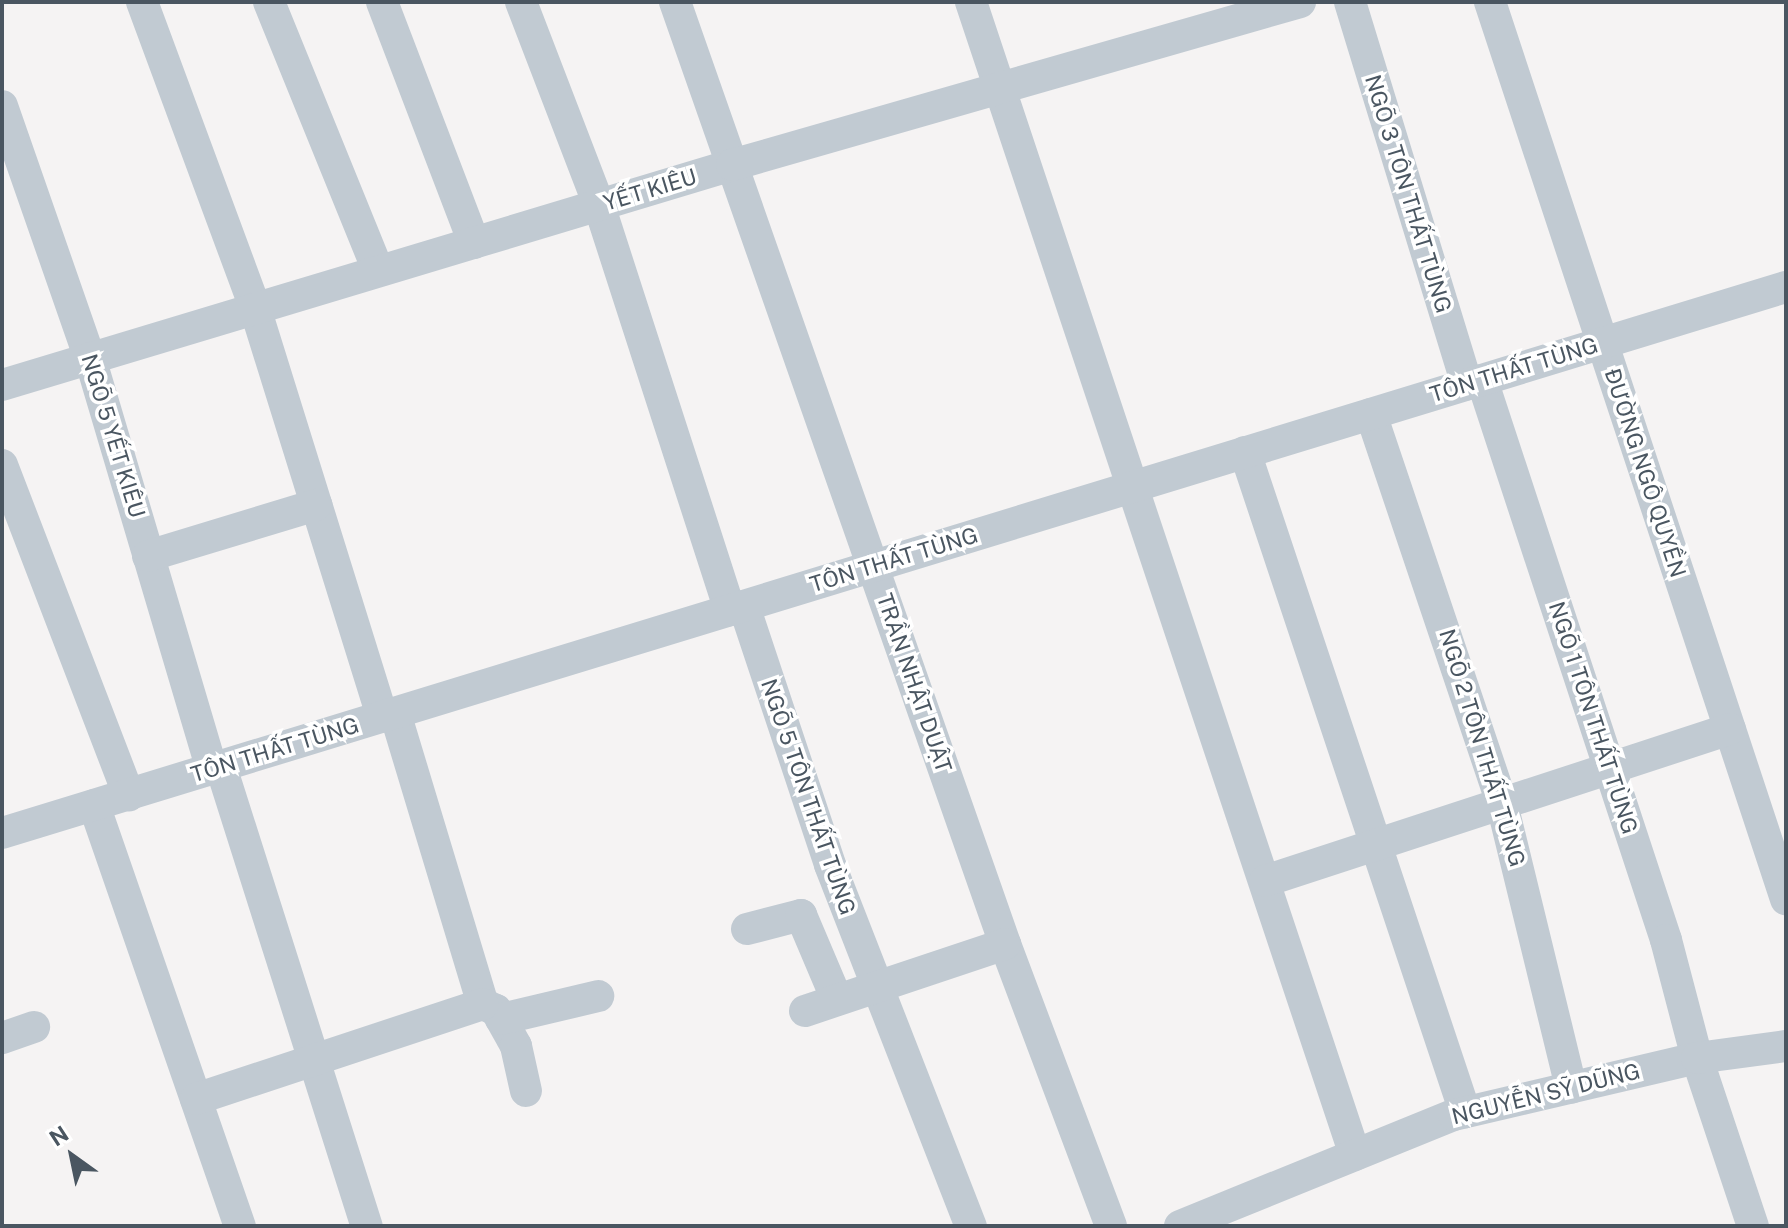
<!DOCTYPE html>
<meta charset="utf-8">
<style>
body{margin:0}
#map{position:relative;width:1788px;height:1228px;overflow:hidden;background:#f5f3f3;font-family:"Public Sans",sans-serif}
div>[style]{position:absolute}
.minor>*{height:32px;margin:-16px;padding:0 16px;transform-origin:16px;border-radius:16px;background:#c1cad2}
span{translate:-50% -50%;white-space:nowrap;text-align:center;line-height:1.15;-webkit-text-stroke:7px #fff;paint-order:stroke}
.street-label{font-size:22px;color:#4a5661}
.frame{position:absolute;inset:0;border:4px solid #4a5661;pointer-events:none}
.north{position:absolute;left:32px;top:1116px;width:80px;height:80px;-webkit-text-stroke:6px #fff;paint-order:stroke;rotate:327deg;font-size:22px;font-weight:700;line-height:32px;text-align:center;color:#4a5661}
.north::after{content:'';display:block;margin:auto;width:28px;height:36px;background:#4a5661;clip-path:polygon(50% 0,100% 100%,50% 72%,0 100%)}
</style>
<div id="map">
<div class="minor">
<div style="left:142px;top:2px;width:326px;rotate:69.7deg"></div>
<div style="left:255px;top:308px;width:428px;rotate:72.7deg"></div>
<div style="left:269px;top:2px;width:290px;rotate:67.9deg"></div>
<div style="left:382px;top:2px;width:258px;rotate:69.1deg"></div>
<div style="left:521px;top:2px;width:217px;rotate:69deg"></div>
<div style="left:599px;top:205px;width:426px;rotate:72.1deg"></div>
<div style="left:675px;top:2px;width:998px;rotate:70.69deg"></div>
<div style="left:1005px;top:944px;width:301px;rotate:69.4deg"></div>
<div style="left:971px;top:2px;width:1215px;rotate:71.58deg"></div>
<div style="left:1350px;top:2px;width:400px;rotate:73deg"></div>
<div style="left:1490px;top:2px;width:945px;rotate:71.74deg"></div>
<div style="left:2px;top:106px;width:267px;rotate:70.8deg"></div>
<div style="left:90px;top:358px;width:429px;rotate:73.5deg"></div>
<div style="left:1482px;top:380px;width:589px;rotate:71.81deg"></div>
<div style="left:1666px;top:940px;width:122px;rotate:75.3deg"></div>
<div style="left:1697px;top:1058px;width:177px;rotate:71.6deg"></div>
<div style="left:2px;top:385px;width:762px;rotate:-16.77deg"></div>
<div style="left:732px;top:165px;width:591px;rotate:-16.01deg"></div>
<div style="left:1371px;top:414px;width:411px;rotate:71.4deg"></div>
<div style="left:1502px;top:804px;width:292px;rotate:76.3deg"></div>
<div style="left:1245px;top:452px;width:696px;rotate:71.57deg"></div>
<div style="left:2px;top:465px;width:354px;rotate:69deg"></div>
<div style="left:148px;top:556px;width:176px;rotate:-16.9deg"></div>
<div style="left:744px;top:606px;width:273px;rotate:71.6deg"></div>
<div style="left:830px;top:865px;width:388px;rotate:68.7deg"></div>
<div style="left:395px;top:713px;width:304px;rotate:73.2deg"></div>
<div style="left:483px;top:1004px;width:14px;rotate:25deg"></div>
<div style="left:496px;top:1010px;width:41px;rotate:60.9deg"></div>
<div style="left:516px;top:1046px;width:46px;rotate:77.5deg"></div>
<div style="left:221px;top:767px;width:482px;rotate:72.4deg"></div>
<div style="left:94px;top:805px;width:446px;rotate:70.9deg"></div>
<div style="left:2px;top:833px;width:1866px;rotate:-17.02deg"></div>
<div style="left:1265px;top:881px;width:489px;rotate:-18.1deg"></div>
<div style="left:747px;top:929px;width:56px;rotate:-14.5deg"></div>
<div style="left:801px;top:915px;width:92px;rotate:67deg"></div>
<div style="left:805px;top:1011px;width:211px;rotate:-18.5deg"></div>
<div style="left:501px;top:1019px;width:100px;rotate:-13.3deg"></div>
<div style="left:2px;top:1038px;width:34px;rotate:-19deg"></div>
<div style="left:196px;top:1099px;width:302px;rotate:-18.3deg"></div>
<div style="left:1180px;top:1226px;width:296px;rotate:-22.1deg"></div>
<div style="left:1454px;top:1115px;width:250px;rotate:-13.2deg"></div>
<div style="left:1697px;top:1058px;width:90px;rotate:-7.7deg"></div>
</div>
<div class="street-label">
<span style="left:650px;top:190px;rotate:-17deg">YẾT KIÊU</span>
<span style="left:1408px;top:194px;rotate:73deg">NGÕ 3 TÔN THẤT TÙNG</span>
<span style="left:1514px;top:370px;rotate:-17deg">TÔN THẤT TÙNG</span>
<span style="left:113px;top:436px;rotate:73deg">NGÕ 5 YẾT KIÊU</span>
<span style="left:1645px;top:473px;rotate:72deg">ĐƯỜNG NGÔ QUYỀN</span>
<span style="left:894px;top:560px;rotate:-17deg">TÔN THẤT TÙNG</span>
<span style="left:914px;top:683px;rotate:71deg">TRẦN NHẬT DUẬT</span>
<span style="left:1593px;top:718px;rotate:72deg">NGÕ 1 TÔN THẤT TÙNG</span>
<span style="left:1482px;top:748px;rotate:73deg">NGÕ 2 TÔN THẤT TÙNG</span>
<span style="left:275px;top:750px;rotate:-17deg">TÔN THẤT TÙNG</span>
<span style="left:808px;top:797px;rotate:71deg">NGÕ 5 TÔN THẤT TÙNG</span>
<span style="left:1546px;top:1094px;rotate:-14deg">NGUYỄN SỸ DŨNG</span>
</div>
<div class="frame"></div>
<div class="north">N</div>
</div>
